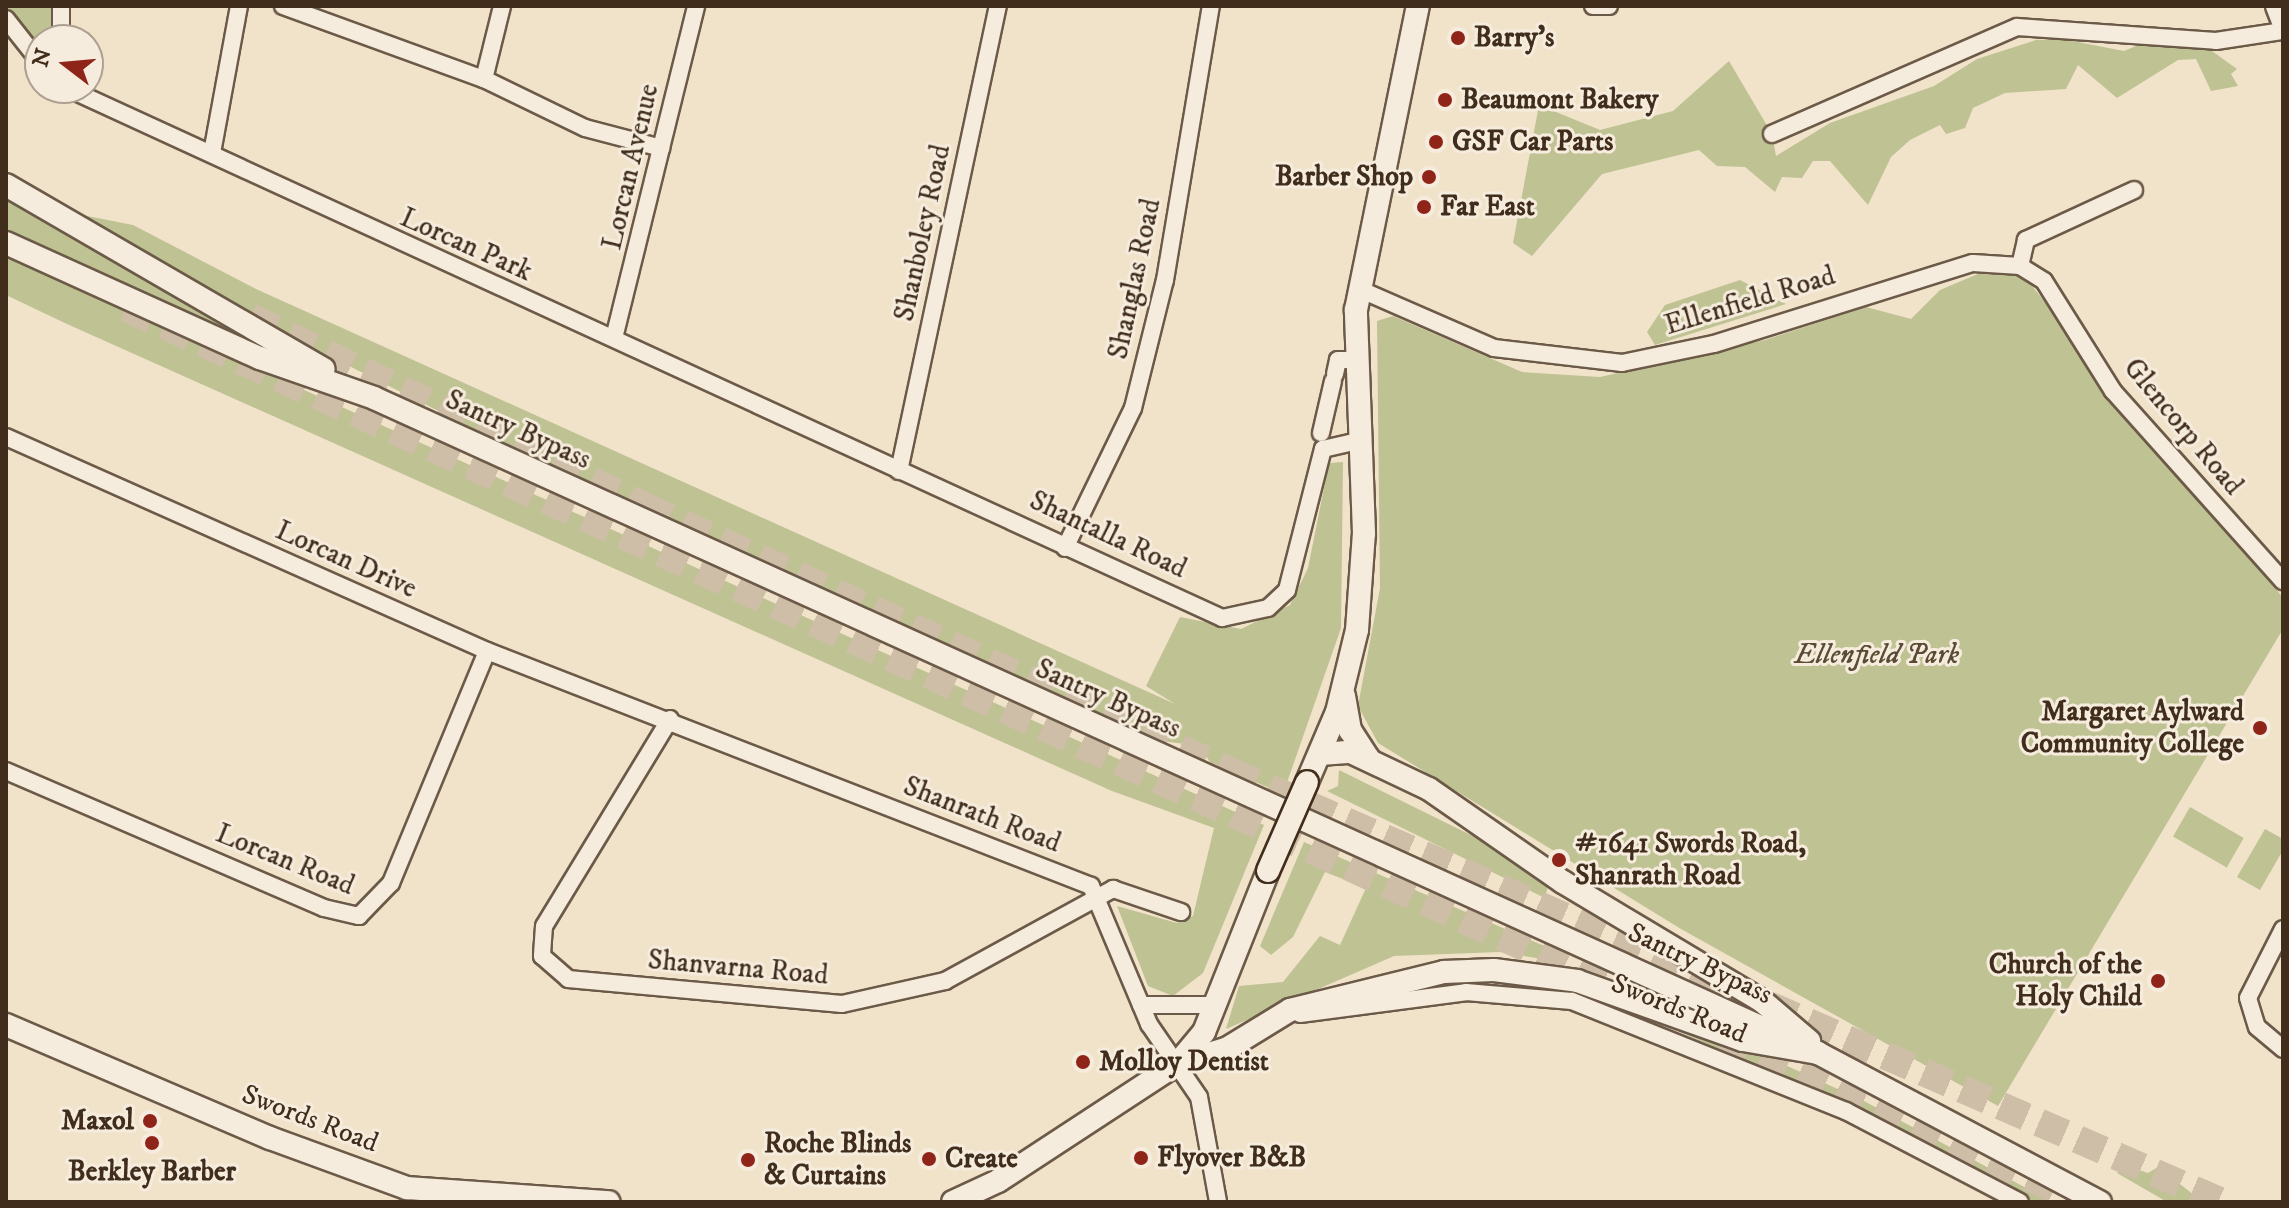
<!DOCTYPE html>
<style>
body{margin:0}
#map{position:relative;width:2289px;height:1208px;overflow:hidden;background:#f1e2ca;font-family:"IM FELL DW Pica",serif}
div>[style]{position:absolute}
.green>*{inset:0;background:#bfc293;transform-origin:0 0}
.highway-tunnel>*{height:28px;margin-top:-14px;transform-origin:0;background:repeating-linear-gradient(90deg,#cebea7 0 28px,transparent 0 42px)}
.roads{filter:drop-shadow(2px 0 #6c5a48) drop-shadow(-2px 0 #6c5a48) drop-shadow(0 2px #6c5a48) drop-shadow(0 -2px #6c5a48)}
.street>*{height:16px;margin:-8px;padding:0 8px;transform-origin:8px;border-radius:8px;background:#f6ecdd}
.secondary>*{height:22px;margin:-11px;padding:0 11px;transform-origin:11px;border-radius:11px;background:#f6ecdd}
.bridges{filter:drop-shadow(2px 0 #402d1c) drop-shadow(-2px 0 #402d1c) drop-shadow(0 2px #402d1c) drop-shadow(0 -2px #402d1c)}
.secondary-bridge>*{height:22px;margin:-11px;padding:0 11px;transform-origin:11px;border-radius:11px;background:#f6ecdd}
.dots>*{width:22px;height:22px;translate:-50% -50%;box-sizing:border-box;border:4px solid #f6ecdd;border-radius:50%}
span{translate:-50% -50%;white-space:nowrap;text-align:center;line-height:1.15;-webkit-text-stroke:6px #f6ecdd;paint-order:stroke}
.poi-label{font-size:28px;color:#402d1c;font-weight:700}
.left{translate:0 -50%;text-align:left}
.right{translate:-100% -50%;text-align:right}
.street-label{font-size:28px;color:#402d1c}
.park-label{font-size:28px;color:#594b34;font-style:italic}
.frame{position:absolute;inset:0;border:8px solid #402d1c;pointer-events:none}
.north{position:absolute;left:24px;top:24px;width:80px;height:80px;box-sizing:border-box;background:#f6ecdd;border:2px solid #ada090;border-radius:50%;rotate:286deg;font-size:22px;font-weight:700;line-height:32px;text-align:center;color:#402d1c}
.north::after{content:'';display:block;margin:auto;width:28px;height:36px;background:#8f2418;clip-path:polygon(50% 0,100% 100%,50% 72%,0 100%)}
</style>
<div id="map">
<div class="green">
<div style="clip-path:polygon(6px 6px,52px 6px,53px 40px,40px 40px,39px 48px)"></div>
<div style="clip-path:polygon(2062px 39px,2124px 51px,2141px 44px,2205px 46px,2237px 69px,2231px 74px,2238px 86px,2211px 91px,2196px 59px,2178px 60px,2117px 98px,2078px 65px,2066px 89px,2005px 93px,1973px 108px,1965px 128px,1946px 134px,1940px 125px,1910px 140px,1891px 157px,1868px 205px,1830px 161px,1813px 161px,1802px 178px,1782px 177px,1775px 192px,1745px 167px,1717px 166px,1699px 150px,1602px 174px,1532px 256px,1513px 243px,1539px 105px,1600px 130px,1673px 111px,1729px 61px,1772px 134px,1776px 156px,1830px 123px,1934px 86px,1977px 59px,2036px 40px)"></div>
<div style="clip-path:polygon(6px 195px,269px 346px,266px 353px,6px 237px)"></div>
<div style="clip-path:polygon(77px 214px,133px 225px,256px 289px,1175px 704px,1146px 686px,1180px 617px,1241px 629px,1290px 605px,1308px 568px,1329px 463px,1343px 462px,1341px 628px,1283px 794px,1210px 762px,1199px 746px,1162px 741px,490px 437px,246px 314px)"></div>
<div style="clip-path:polygon(6px 255px,1264px 825px,1203px 973px,1173px 996px,1148px 986px,1117px 906px,1177px 923px,1193px 916px,1214px 828px,1112px 791px,67px 324px,6px 295px)"></div>
<div style="clip-path:polygon(2011px 260px,2283px 598px,2283px 629px,1998px 1106px,1681px 929px,1378px 743px,1358px 706px,1380px 588px,1377px 321px,1393px 316px,1522px 372px,1600px 377px,1765px 340px,1866px 307px,1911px 319px,1940px 290px)"></div>
<div style="clip-path:polygon(1740px 280px,1786px 304px,1655px 345px,1647px 332px,1665px 305px)"></div>
<div style="clip-path:polygon(1339px 770px,1487px 843px,1548px 886px,1545px 898px,1327px 791px,1338px 786px)"></div>
<div style="left:2190px;top:807px;width:62px;height:34px;rotate:30deg"></div>
<div style="clip-path:polygon(2265px 829px,2283px 839px,2283px 850px,2260px 890px,2237px 877px)"></div>
<div style="clip-path:polygon(1304px 842px,1565px 955px,1560px 962px,1500px 952px,1394px 956px,1226px 1029px,1239px 986px,1283px 982px,1320px 936px,1340px 945px,1366px 888px,1325px 872px,1293px 937px,1271px 955px,1260px 946px)"></div>
<div style="clip-path:polygon(1585px 991px,1741px 1045px,1864px 1101px,2052px 1202px,2035px 1202px,1842px 1102px)"></div>
<div style="clip-path:polygon(2121px 1164px,2148px 1173px,2158px 1167px,2203px 1202px,2167px 1202px,2117px 1173px)"></div>
</div>
<div class="highway-tunnel">
<div style="left:126px;top:308px;width:1626px;rotate:24.56deg"></div>
<div style="left:250px;top:317px;width:437px;rotate:25.6deg"></div>
<div style="left:644px;top:506px;width:643px;rotate:24.33deg"></div>
<div style="left:1230px;top:771px;width:1082px;rotate:23.48deg"></div>
<div style="left:1723px;top:1038px;width:386px;rotate:24.5deg"></div>
</div>
<div class="roads">
<div class="street">
<div style="left:61px;top:6px;width:34px;rotate:90deg"></div>
<div style="left:283px;top:6px;width:214px;rotate:20deg"></div>
<div style="left:484px;top:79px;width:112px;rotate:25.9deg"></div>
<div style="left:585px;top:128px;width:79px;rotate:14.7deg"></div>
<div style="left:1593px;top:6px;width:16px"></div>
<div style="left:6px;top:19px;width:55px;rotate:51.7deg"></div>
<div style="left:484px;top:79px;width:75px;rotate:-76.1deg"></div>
<div style="left:67px;top:88px;width:1271px;rotate:24.65deg"></div>
<div style="left:1222px;top:618px;width:47px;rotate:-12.3deg"></div>
<div style="left:1268px;top:608px;width:26px;rotate:-43deg"></div>
<div style="left:1287px;top:590px;width:146px;rotate:-75.7deg"></div>
<div style="left:1323px;top:449px;width:37px;rotate:-13deg"></div>
<div style="left:1772px;top:134px;width:267px;rotate:-23.6deg"></div>
<div style="left:2017px;top:27px;width:199px;rotate:4deg"></div>
<div style="left:2216px;top:41px;width:68px;rotate:-8.5deg"></div>
<div style="left:212px;top:153px;width:149px;rotate:-79.6deg"></div>
<div style="left:2020px;top:266px;width:28px;rotate:32deg"></div>
<div style="left:2044px;top:281px;width:130px;rotate:57.9deg"></div>
<div style="left:2113px;top:391px;width:255px;rotate:48.2deg"></div>
<div style="left:1359px;top:289px;width:147px;rotate:23.6deg"></div>
<div style="left:1494px;top:348px;width:129px;rotate:6.7deg"></div>
<div style="left:1622px;top:363px;width:94px;rotate:-11.7deg"></div>
<div style="left:1714px;top:344px;width:271px;rotate:-17.4deg"></div>
<div style="left:1973px;top:263px;width:47px;rotate:3.7deg"></div>
<div style="left:2020px;top:266px;width:27px;rotate:-77deg"></div>
<div style="left:2026px;top:240px;width:119px;rotate:-24.8deg"></div>
<div style="left:614px;top:338px;width:342px;rotate:-76.1deg"></div>
<div style="left:1335px;top:374px;width:14px;rotate:-78deg"></div>
<div style="left:1338px;top:360px;width:17px"></div>
<div style="left:1321px;top:433px;width:53px;rotate:-77deg"></div>
<div style="left:6px;top:437px;width:526px;rotate:23.98deg"></div>
<div style="left:487px;top:651px;width:648px;rotate:21.26deg"></div>
<div style="left:1091px;top:886px;width:150px;rotate:67.2deg"></div>
<div style="left:1149px;top:1024px;width:88px;rotate:55.6deg"></div>
<div style="left:1199px;top:1097px;width:107px;rotate:79.7deg"></div>
<div style="left:899px;top:471px;width:475px;rotate:-78deg"></div>
<div style="left:1065px;top:548px;width:156px;rotate:-64.1deg"></div>
<div style="left:1133px;top:408px;width:132px;rotate:-76deg"></div>
<div style="left:1165px;top:280px;width:278px;rotate:-80.5deg"></div>
<div style="left:670px;top:719px;width:242px;rotate:121.3deg"></div>
<div style="left:544px;top:926px;width:30px;rotate:94deg"></div>
<div style="left:542px;top:956px;width:35px;rotate:41deg"></div>
<div style="left:568px;top:979px;width:275px;rotate:5.2deg"></div>
<div style="left:842px;top:1004px;width:106px;rotate:-12.6deg"></div>
<div style="left:945px;top:981px;width:192px;rotate:-28.7deg"></div>
<div style="left:1113px;top:889px;width:72px;rotate:18.7deg"></div>
<div style="left:6px;top:771px;width:346px;rotate:23.3deg"></div>
<div style="left:324px;top:908px;width:36px;rotate:13deg"></div>
<div style="left:359px;top:916px;width:46px;rotate:-45.9deg"></div>
<div style="left:391px;top:883px;width:251px;rotate:-67.5deg"></div>
<div style="left:2283px;top:929px;width:77px;rotate:116.9deg"></div>
<div style="left:2248px;top:998px;width:30px;rotate:73deg"></div>
<div style="left:2257px;top:1027px;width:34px;rotate:40deg"></div>
<div style="left:1141px;top:1005px;width:70px"></div>
<div style="left:1300px;top:1014px;width:167px;rotate:-7.5deg"></div>
<div style="left:1466px;top:992px;width:106px;rotate:4.9deg"></div>
<div style="left:1572px;top:1001px;width:295px;rotate:21.9deg"></div>
<div style="left:1846px;top:1111px;width:196px;rotate:27.6deg"></div>
</div>
<div class="secondary">
<div style="left:2277px;top:6px;width:17px;rotate:69deg"></div>
<div style="left:6px;top:185px;width:367px;rotate:30.1deg"></div>
<div style="left:6px;top:243px;width:279px;rotate:24.4deg"></div>
<div style="left:260px;top:358px;width:121px;rotate:19.3deg"></div>
<div style="left:374px;top:398px;width:1586px;rotate:24.4deg"></div>
<div style="left:1344px;top:696px;width:35px;rotate:80deg"></div>
<div style="left:1350px;top:730px;width:35px;rotate:57deg"></div>
<div style="left:1320px;top:754px;width:31px;rotate:-4deg"></div>
<div style="left:1351px;top:752px;width:86px;rotate:25.4deg"></div>
<div style="left:1429px;top:789px;width:163px;rotate:34.8deg"></div>
<div style="left:1563px;top:882px;width:232px;rotate:30.9deg"></div>
<div style="left:1762px;top:1001px;width:62px;rotate:40.4deg"></div>
<div style="left:1307px;top:782px;width:76px;rotate:-66.8deg"></div>
<div style="left:1337px;top:712px;width:84px;rotate:-76.3deg"></div>
<div style="left:1357px;top:630px;width:97px;rotate:-85.9deg"></div>
<div style="left:1364px;top:533px;width:223px;rotate:-92.1deg"></div>
<div style="left:1356px;top:310px;width:310px;rotate:-78.5deg"></div>
<div style="left:6px;top:1025px;width:287px;rotate:23.2deg"></div>
<div style="left:270px;top:1138px;width:146px;rotate:20.1deg"></div>
<div style="left:407px;top:1188px;width:202px;rotate:4deg"></div>
<div style="left:1178px;top:1063px;width:40px;rotate:-50deg"></div>
<div style="left:1204px;top:1032px;width:173px;rotate:-68.3deg"></div>
<div style="left:953px;top:1202px;width:50px;rotate:-25deg"></div>
<div style="left:998px;top:1181px;width:214px;rotate:-33.2deg"></div>
<div style="left:1177px;top:1064px;width:53px;rotate:-17.4deg"></div>
<div style="left:1228px;top:1048px;width:73px;rotate:-31.5deg"></div>
<div style="left:1290px;top:1010px;width:159px;rotate:-13.9deg"></div>
<div style="left:1444px;top:972px;width:50px;rotate:-2.3deg"></div>
<div style="left:1494px;top:970px;width:84px;rotate:7.5deg"></div>
<div style="left:1577px;top:981px;width:176px;rotate:19.6deg"></div>
<div style="left:1743px;top:1040px;width:76px;rotate:9.8deg"></div>
<div style="left:1818px;top:1053px;width:319px;rotate:27.9deg"></div>
</div>
</div>
<div class="bridges">
<div class="secondary-bridge">
<div style="left:1268px;top:871px;width:97px;rotate:-66.3deg"></div>
</div>
</div>
<div class="dots">
<div style="left:1458px;top:38px;background:#8f2418"></div>
<div style="left:1445px;top:100px;background:#8f2418"></div>
<div style="left:1436px;top:142px;background:#8f2418"></div>
<div style="left:1429px;top:177px;background:#8f2418"></div>
<div style="left:1424px;top:207px;background:#8f2418"></div>
<div style="left:2260px;top:728px;background:#8f2418"></div>
<div style="left:1559px;top:860px;background:#8f2418"></div>
<div style="left:2158px;top:981px;background:#8f2418"></div>
<div style="left:1083px;top:1062px;background:#8f2418"></div>
<div style="left:150px;top:1121px;background:#8f2418"></div>
<div style="left:152px;top:1143px;background:#8f2418"></div>
<div style="left:1141px;top:1158px;background:#8f2418"></div>
<div style="left:929px;top:1159px;background:#8f2418"></div>
<div style="left:748px;top:1160px;background:#8f2418"></div>
</div>
<div class="poi-label">
<span class="left" style="left:1474px;top:38px">Barry's</span>
<span class="left" style="left:1461px;top:100px">Beaumont Bakery</span>
<span class="left" style="left:1452px;top:142px">GSF Car Parts</span>
<span class="right" style="left:1413px;top:177px">Barber Shop</span>
<span class="left" style="left:1440px;top:207px">Far East</span>
<span class="right" style="left:2244px;top:728px">Margaret Aylward<br>Community College</span>
<span class="left" style="left:1575px;top:860px">#1641 Swords Road,<br>Shanrath Road</span>
<span class="right" style="left:2142px;top:981px">Church of the<br>Holy Child</span>
<span class="left" style="left:1099px;top:1062px">Molloy Dentist</span>
<span class="right" style="left:134px;top:1121px">Maxol</span>
<span class="left" style="left:764px;top:1160px">Roche Blinds<br>&amp; Curtains</span>
<span class="left" style="left:1157px;top:1158px">Flyover B&amp;B</span>
<span class="left" style="left:945px;top:1159px">Create</span>
<span style="left:152px;top:1172px">Berkley Barber</span>
</div>
<div class="street-label">
<span style="left:631px;top:167px;rotate:-77deg">Lorcan Avenue</span>
<span style="left:923px;top:233px;rotate:-78deg">Shanboley Road</span>
<span style="left:466px;top:245px;rotate:24deg">Lorcan Park</span>
<span style="left:1135px;top:279px;rotate:-78deg">Shanglas Road</span>
<span style="left:1750px;top:301px;rotate:-17deg">Ellenfield Road</span>
<span style="left:2183px;top:427px;rotate:50deg">Glencorp Road</span>
<span style="left:518px;top:430px;rotate:24deg">Santry Bypass</span>
<span style="left:1108px;top:535px;rotate:25deg">Shantalla Road</span>
<span style="left:346px;top:560px;rotate:24deg">Lorcan Drive</span>
<span style="left:1108px;top:699px;rotate:24deg">Santry Bypass</span>
<span style="left:982px;top:815px;rotate:21deg">Shanrath Road</span>
<span style="left:285px;top:860px;rotate:22deg">Lorcan Road</span>
<span style="left:1700px;top:964px;rotate:25deg">Santry Bypass</span>
<span style="left:738px;top:968px;rotate:5deg">Shanvarna Road</span>
<span style="left:1679px;top:1009px;rotate:22deg">Swords Road</span>
<span style="left:310px;top:1119px;rotate:21deg">Swords Road</span>
</div>
<div class="park-label">
<span style="left:1877px;top:655px">Ellenfield Park</span>
</div>
<div class="frame"></div>
<div class="north">N</div>
</div>
